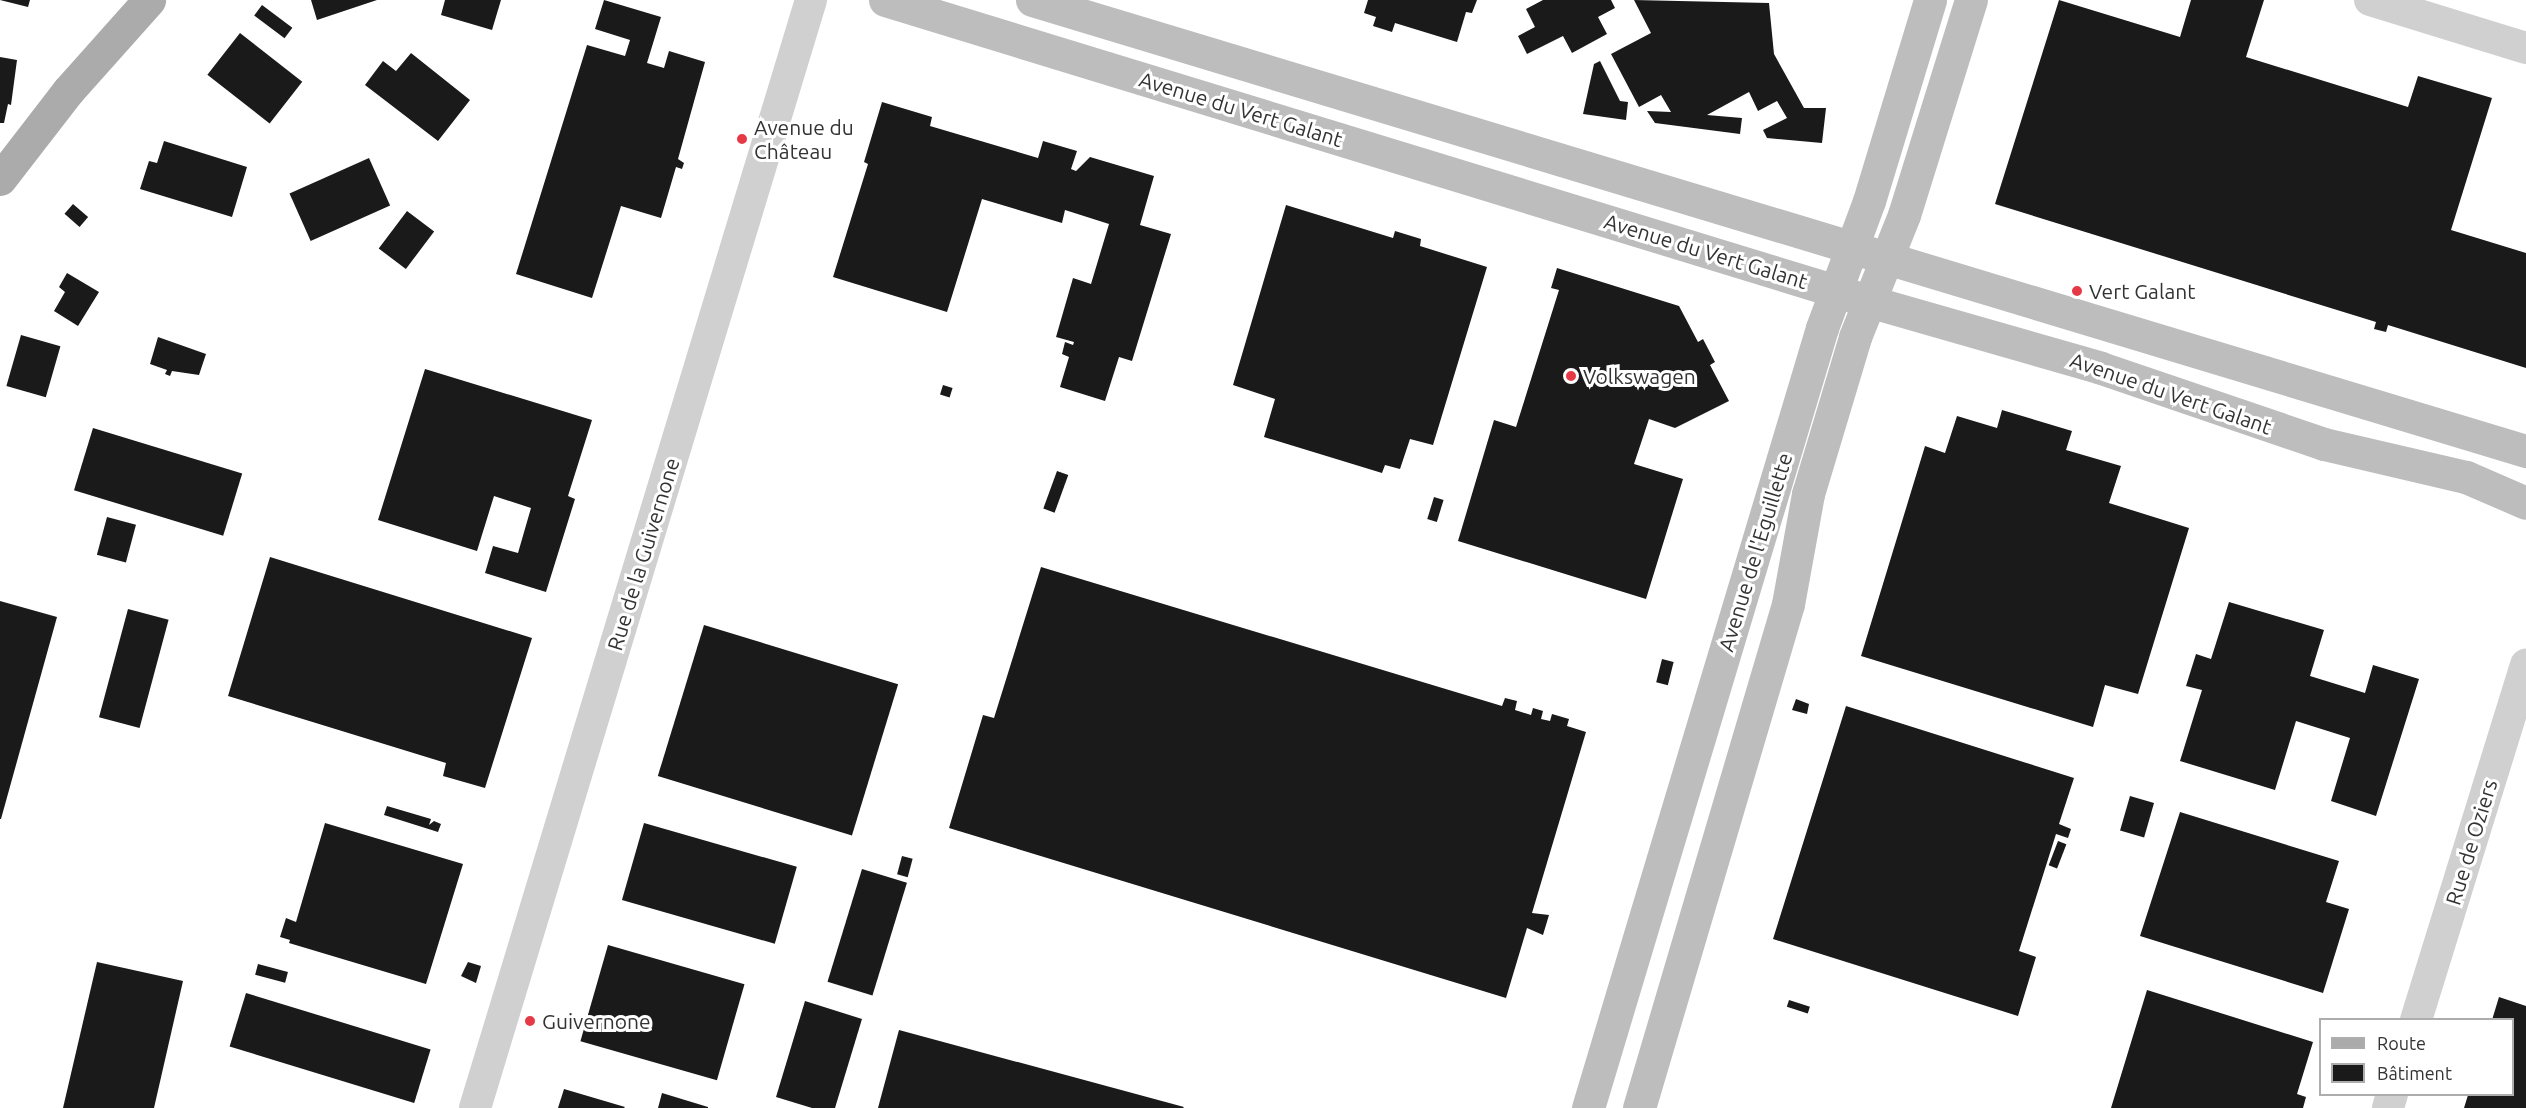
<!DOCTYPE html>
<meta charset="utf-8">
<style>
body{margin:0}
#map{position:relative;width:2526px;height:1108px;overflow:hidden;background:#fff;font-family:Ubuntu,sans-serif}
div>[style]{position:absolute}
.building>*{inset:0;background:#1a1a1a;transform-origin:0 0}
.street>*{height:32px;margin:-16px;padding:0 16px;transform-origin:16px;border-radius:16px;background:#d0d0d0}
.secondary>*{height:33px;margin:-16.5px;padding:0 16.5px;transform-origin:16.5px;border-radius:16.5px;background:#bdbdbd}
.primary>*{height:33px;margin:-16.5px;padding:0 16.5px;transform-origin:16.5px;border-radius:16.5px;background:#ababab}
.dots>*{width:16px;height:16px;translate:-50% -50%;box-sizing:border-box;border:3px solid #fff;border-radius:50%}
span{translate:-50% -50%;white-space:nowrap;text-align:center;line-height:1.15;-webkit-text-stroke:6px #fff;paint-order:stroke}
.street-label{font-size:21px;color:#333}
.poi-label{font-size:21px;color:#333}
.left{translate:0 -50%;text-align:left}
.legend{position:absolute;left:2319px;top:1018px;width:195px;height:78px;box-sizing:border-box;background:#fff;border:2px solid #adadad;margin:0;padding:8px 10px;list-style:none;font-size:18px;color:#333}
.legend li{display:flex;align-items:center;gap:12px;height:30px}
.legend b{width:30px;border:2px solid #adadad}
</style>
<div id="map">
<div class="building">
<div style="clip-path:polygon(0 0,30px 0,28px 7px)"></div>
<div style="clip-path:polygon(311px 0,377px 0,317px 20px)"></div>
<div style="clip-path:polygon(445px 0,501px 0,492px 30px,441px 15px)"></div>
<div style="clip-path:polygon(604px 0,661px 17px,647px 63px,664px 68px,669px 51px,705px 62px,678px 159px,684px 163px,682px 169px,676px 167px,661px 218px,621px 206px,592px 298px,516px 274px,587px 45px,625px 56px,630px 40px,595px 29px)"></div>
<div style="clip-path:polygon(1368px 0,1477px 0,1472px 13px,1466px 12px,1457px 42px,1395px 23px,1392px 32px,1373px 26px,1376px 17px,1364px 13px)"></div>
<div style="clip-path:polygon(1543px 0,1611px 0,1615px 8px,1598px 17px,1607px 34px,1572px 53px,1563px 36px,1527px 54px,1518px 36px,1535px 27px,1526px 9px)"></div>
<div style="clip-path:polygon(1634px 0,1769px 3px,1774px 54px,1804px 108px,1826px 108px,1822px 143px,1767px 138px,1763px 130px,1787px 118px,1777px 101px,1758px 111px,1749px 92px,1707px 115px,1742px 118px,1740px 134px,1655px 123px,1647px 111px,1671px 112px,1661px 95px,1639px 107px,1611px 54px,1651px 33px)"></div>
<div style="clip-path:polygon(2059px 0,2180px 37px,2191px 0,2264px 0,2246px 57px,2408px 107px,2418px 76px,2492px 98px,2451px 230px,2526px 253px,2526px 368px,2388px 325px,2386px 332px,2374px 329px,2376px 322px,1995px 204px)"></div>
<div style="left:262px;top:5px;width:38px;height:13px;rotate:37deg"></div>
<div style="left:240px;top:33px;width:79px;height:53px;rotate:38deg"></div>
<div style="clip-path:polygon(411px 53px,470px 100px,438px 141px,365px 85px,383px 61px,396px 71px)"></div>
<div style="clip-path:polygon(0 57px,17px 60px,11px 105px,8px 104px,4px 123px,0 123px)"></div>
<div style="clip-path:polygon(1600px 61px,1620px 101px,1628px 102px,1626px 120px,1583px 114px,1594px 64px)"></div>
<div style="clip-path:polygon(882px 102px,932px 117px,930px 126px,1038px 158px,1043px 141px,1077px 151px,1071px 169px,1076px 171px,1090px 157px,1154px 176px,1140px 225px,1171px 234px,1132px 361px,1119px 357px,1105px 401px,1060px 387px,1069px 357px,1062px 354px,1065px 342px,1073px 345px,1074px 342px,1056px 337px,1073px 278px,1091px 284px,1109px 224px,1065px 210px,1062px 223px,982px 199px,947px 312px,833px 277px,868px 164px,864px 162px)"></div>
<div style="clip-path:polygon(164px 141px,247px 167px,232px 217px,140px 189px,149px 161px,157px 163px)"></div>
<div style="left:369px;top:158px;width:52px;height:87px;rotate:66deg"></div>
<div style="left:73px;top:204px;width:20px;height:13px;rotate:41deg"></div>
<div style="clip-path:polygon(1286px 205px,1393px 238px,1395px 231px,1421px 239px,1420px 246px,1487px 267px,1433px 445px,1410px 439px,1400px 469px,1385px 465px,1382px 473px,1264px 437px,1275px 399px,1233px 385px)"></div>
<div style="left:407px;top:211px;width:34px;height:47px;rotate:37deg"></div>
<div style="clip-path:polygon(1557px 268px,1679px 306px,1698px 342px,1703px 339px,1715px 362px,1710px 365px,1729px 401px,1675px 428px,1649px 419px,1634px 464px,1683px 479px,1646px 599px,1458px 541px,1494px 420px,1516px 427px,1559px 290px,1551px 288px)"></div>
<div style="clip-path:polygon(67px 273px,99px 292px,78px 326px,54px 311px,65px 292px,59px 287px)"></div>
<div style="left:21px;top:335px;width:41px;height:53px;rotate:16deg"></div>
<div style="clip-path:polygon(158px 337px,206px 354px,199px 375px,172px 371px,170px 376px,165px 374px,167px 370px,150px 364px)"></div>
<div style="clip-path:polygon(425px 369px,592px 420px,568px 496px,575px 499px,546px 592px,485px 573px,493px 546px,518px 553px,531px 508px,494px 496px,477px 551px,378px 520px)"></div>
<div style="left:943px;top:385px;width:10px;height:10px;rotate:17deg"></div>
<div style="clip-path:polygon(2002px 410px,2072px 431px,2066px 450px,2121px 466px,2109px 503px,2189px 528px,2138px 694px,2105px 685px,2093px 727px,1861px 656px,1925px 446px,1945px 453px,1957px 416px,1997px 428px)"></div>
<div style="left:93px;top:428px;width:156px;height:65px;rotate:17deg"></div>
<div style="left:1057px;top:471px;width:12px;height:40px;rotate:20deg"></div>
<div style="left:1434px;top:497px;width:10px;height:23px;rotate:17deg"></div>
<div style="left:107px;top:517px;width:30px;height:39px;rotate:15deg"></div>
<div style="clip-path:polygon(270px 557px,532px 638px,485px 788px,443px 776px,446px 763px,228px 696px)"></div>
<div style="clip-path:polygon(1041px 567px,1502px 706px,1505px 698px,1517px 701px,1515px 710px,1531px 715px,1533px 708px,1543px 711px,1541px 719px,1550px 721px,1552px 714px,1569px 719px,1567px 726px,1586px 732px,1532px 913px,1549px 915px,1543px 935px,1527px 928px,1506px 998px,949px 828px,983px 715px,994px 718px)"></div>
<div style="clip-path:polygon(0 601px,57px 617px,1px 819px,0 819px)"></div>
<div style="clip-path:polygon(2229px 602px,2324px 630px,2310px 676px,2365px 693px,2373px 665px,2419px 679px,2376px 816px,2331px 801px,2350px 738px,2296px 721px,2275px 790px,2180px 761px,2202px 690px,2186px 686px,2196px 654px,2211px 659px)"></div>
<div style="left:128px;top:609px;width:42px;height:112px;rotate:15deg"></div>
<div style="left:704px;top:625px;width:203px;height:158px;rotate:17deg"></div>
<div style="left:1662px;top:659px;width:12px;height:24px;rotate:14deg"></div>
<div style="clip-path:polygon(1796px 699px,1809px 704px,1807px 714px,1792px 710px)"></div>
<div style="clip-path:polygon(1846px 706px,2074px 778px,2059px 824px,2071px 829px,2068px 838px,2056px 834px,2019px 951px,2036px 957px,2018px 1016px,1773px 939px)"></div>
<div style="left:2130px;top:796px;width:25px;height:36px;rotate:16deg"></div>
<div style="clip-path:polygon(387px 806px,431px 819px,429px 825px,434px 821px,441px 824px,438px 832px,384px 815px)"></div>
<div style="clip-path:polygon(2180px 812px,2339px 861px,2326px 902px,2349px 909px,2323px 993px,2140px 936px)"></div>
<div style="clip-path:polygon(325px 823px,463px 864px,426px 984px,289px 943px,290px 940px,280px 937px,286px 918px,296px 922px)"></div>
<div style="left:644px;top:823px;width:159px;height:80px;rotate:16deg"></div>
<div style="left:2058px;top:841px;width:9px;height:26px;rotate:21deg"></div>
<div style="left:902px;top:856px;width:11px;height:19px;rotate:15deg"></div>
<div style="left:862px;top:869px;width:47px;height:118px;rotate:17deg"></div>
<div style="left:608px;top:945px;width:142px;height:100px;rotate:16deg"></div>
<div style="clip-path:polygon(97px 962px,183px 981px,154px 1108px,63px 1108px)"></div>
<div style="clip-path:polygon(468px 962px,481px 966px,476px 983px,461px 976px)"></div>
<div style="left:258px;top:964px;width:31px;height:11px;rotate:15deg"></div>
<div style="clip-path:polygon(2147px 990px,2313px 1042px,2297px 1094px,2306px 1097px,2303px 1108px,2111px 1108px)"></div>
<div style="left:246px;top:993px;width:193px;height:56px;rotate:17deg"></div>
<div style="clip-path:polygon(2499px 997px,2526px 1006px,2526px 1108px,2464px 1108px,2468px 1095px,2512px 1095px,2512px 1020px,2492px 1020px)"></div>
<div style="left:1789px;top:1000px;width:22px;height:7px;rotate:18deg"></div>
<div style="clip-path:polygon(805px 1001px,862px 1019px,835px 1108px,812px 1108px,776px 1097px)"></div>
<div style="clip-path:polygon(899px 1030px,1184px 1107px,1183px 1108px,878px 1108px)"></div>
<div style="clip-path:polygon(564px 1089px,625px 1107px,624px 1108px,558px 1108px)"></div>
<div style="clip-path:polygon(662px 1093px,708px 1107px,708px 1108px,658px 1108px)"></div>
</div>
<div class="street">
<div style="left:2370px;top:0;width:163px;rotate:17.1deg"></div>
<div style="left:2416px;top:1020px;width:372px;rotate:-72.8deg"></div>
<div style="left:475px;top:1108px;width:1158px;rotate:-73.13deg"></div>
<div style="left:2388px;top:1108px;width:15px;rotate:-74deg"></div>
</div>
<div class="secondary">
<div style="left:885px;top:0;width:1028px;rotate:17.02deg"></div>
<div style="left:1868px;top:301px;width:242px;rotate:16deg"></div>
<div style="left:2101px;top:368px;width:236px;rotate:18.8deg"></div>
<div style="left:2324px;top:444px;width:146px;rotate:13.1deg"></div>
<div style="left:2466px;top:477px;width:65px;rotate:23.4deg"></div>
<div style="left:1032px;top:0;width:1561px;rotate:16.8deg"></div>
<div style="left:1588px;top:1108px;width:814px;rotate:-73.3deg"></div>
<div style="left:1822px;top:328px;width:135px;rotate:-69.7deg"></div>
<div style="left:1869px;top:201px;width:210px;rotate:-73.1deg"></div>
<div style="left:1639px;top:1108px;width:526px;rotate:-73.53deg"></div>
<div style="left:1788px;top:604px;width:112px;rotate:-79.7deg"></div>
<div style="left:1808px;top:494px;width:164px;rotate:-73.3deg"></div>
<div style="left:1855px;top:337px;width:131px;rotate:-68.1deg"></div>
<div style="left:1904px;top:215px;width:225px;rotate:-72.7deg"></div>
</div>
<div class="primary">
<div style="left:0;top:179px;width:111px;rotate:-52.3deg"></div>
<div style="left:68px;top:91px;width:122px;rotate:-48.3deg"></div>
</div>
<div class="dots">
<div style="left:742px;top:139px;background:#e63946"></div>
<div style="left:2077px;top:291px;background:#e63946"></div>
<div style="left:1571px;top:376px;background:#e63946"></div>
<div style="left:530px;top:1021px;background:#e63946"></div>
</div>
<div class="street-label">
<span style="left:1241px;top:109px;rotate:17deg">Avenue du Vert Galant</span>
<span style="left:1706px;top:251px;rotate:17deg">Avenue du Vert Galant</span>
<span style="left:2171px;top:393px;rotate:19deg">Avenue du Vert Galant</span>
<span style="left:1755px;top:552px;rotate:-73deg">Avenue de l'Eguillette</span>
<span style="left:643px;top:554px;rotate:-73deg">Rue de la Guivernone</span>
<span style="left:2471px;top:842px;rotate:-73deg">Rue de Oziers</span>
</div>
<div class="poi-label">
<span class="left" style="left:754px;top:139px">Avenue du<br>Château</span>
<span class="left" style="left:2089px;top:291px">Vert Galant</span>
<span class="left" style="left:1583px;top:376px">Volkswagen</span>
<span class="left" style="left:542px;top:1021px">Guivernone</span>
</div>
<ul class="legend">
<li><b style="height:8px;background:#ababab"></b>Route</li>
<li><b style="height:16px;background:#1a1a1a"></b>Bâtiment</li>
</ul>
</div>
